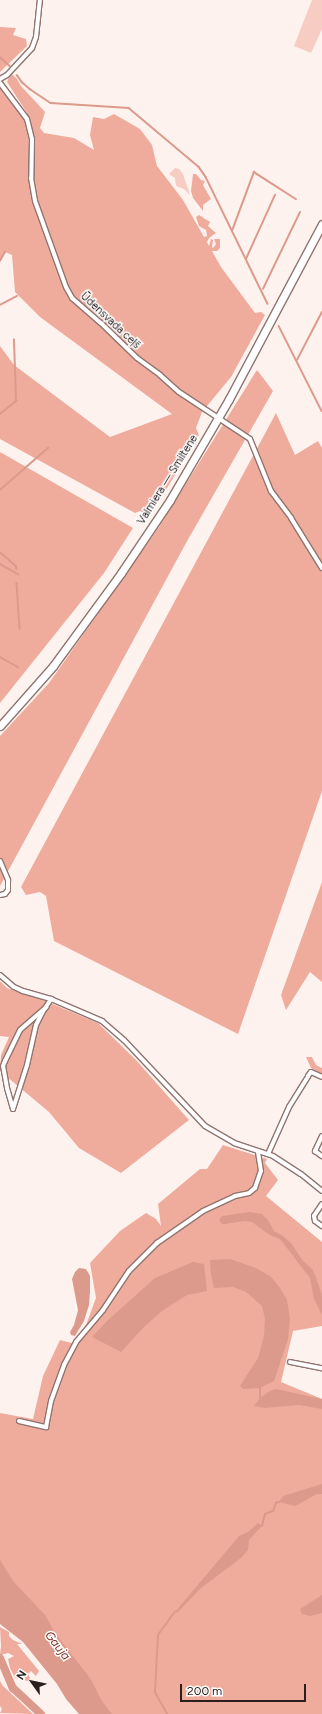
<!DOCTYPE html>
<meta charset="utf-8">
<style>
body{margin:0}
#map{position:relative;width:322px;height:1714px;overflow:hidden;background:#fef2ef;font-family:Figtree,sans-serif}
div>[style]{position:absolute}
.green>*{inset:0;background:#f6ccc3}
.forest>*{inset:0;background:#efac9d}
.water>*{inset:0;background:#db9a8b}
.stream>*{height:1.5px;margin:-0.75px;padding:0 0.75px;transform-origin:0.75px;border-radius:0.75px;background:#db9a8b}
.river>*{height:8px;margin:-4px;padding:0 4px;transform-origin:4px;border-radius:4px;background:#db9a8b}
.roads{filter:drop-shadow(1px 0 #8f756f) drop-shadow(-1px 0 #8f756f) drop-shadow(0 1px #8f756f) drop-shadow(0 -1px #8f756f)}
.minor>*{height:4px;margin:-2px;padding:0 2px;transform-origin:2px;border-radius:2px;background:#fff}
.primary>*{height:7px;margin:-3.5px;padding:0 3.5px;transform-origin:3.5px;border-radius:3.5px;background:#fff}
span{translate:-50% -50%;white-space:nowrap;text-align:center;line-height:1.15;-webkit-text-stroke:3px #fff;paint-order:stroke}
.street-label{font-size:11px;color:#2a1f1d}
.water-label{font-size:12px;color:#792c1c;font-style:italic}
.north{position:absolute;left:12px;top:1662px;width:40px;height:40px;-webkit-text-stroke:3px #fff;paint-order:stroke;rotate:303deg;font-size:11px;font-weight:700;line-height:16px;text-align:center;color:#2a1f1d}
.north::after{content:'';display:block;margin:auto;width:14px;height:18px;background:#2a1f1d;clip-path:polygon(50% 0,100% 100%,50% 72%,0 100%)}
.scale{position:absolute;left:180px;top:1684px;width:126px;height:18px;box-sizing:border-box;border:2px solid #2a1f1d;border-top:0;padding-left:5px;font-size:12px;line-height:14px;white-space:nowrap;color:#2a1f1d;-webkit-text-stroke:3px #fff;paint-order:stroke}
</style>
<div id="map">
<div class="green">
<div style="clip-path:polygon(312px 0,322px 0,322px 29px,311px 53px,294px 46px)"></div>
<div style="clip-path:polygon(175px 168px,179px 169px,183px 174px,190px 195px,184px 189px,176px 186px,175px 178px,169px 174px)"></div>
</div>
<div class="forest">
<div style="clip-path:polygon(0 27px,16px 28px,13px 35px,26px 39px,27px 46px,0 72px)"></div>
<div style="clip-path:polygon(11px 73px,17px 79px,21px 86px,45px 112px,40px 128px,44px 133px,74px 138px,94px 150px,90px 135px,93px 117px,104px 119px,114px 114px,140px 129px,152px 145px,157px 166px,183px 200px,204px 237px,207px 236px,206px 230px,199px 226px,196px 217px,199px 215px,210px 222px,208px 226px,216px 233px,209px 238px,207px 242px,209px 246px,211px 239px,213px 240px,212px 247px,213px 248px,216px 244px,214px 239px,220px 239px,220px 248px,217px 251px,212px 251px,221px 267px,255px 313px,261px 312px,265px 315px,231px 377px,202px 412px,196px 428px,199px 435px,152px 513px,147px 514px,140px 511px,135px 513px,0 439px,0 346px,14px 365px,110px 437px,172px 414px,40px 317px,15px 292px,12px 255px,5px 252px,0 261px,0 88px,21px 115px,27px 113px,7px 82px)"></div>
<div style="clip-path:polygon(193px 174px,196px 174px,201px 180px,205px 181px,203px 185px,211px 199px,203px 205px,203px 211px,193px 198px,191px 191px)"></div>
<div style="clip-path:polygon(257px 370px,273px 391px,186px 543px,0 886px,0 736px,49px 683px,159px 527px)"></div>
<div style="clip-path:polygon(276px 413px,295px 455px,318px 441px,322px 448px,322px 791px,238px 1034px,54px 941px,46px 896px,40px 892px,26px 895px,21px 887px)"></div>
<div style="clip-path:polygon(0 452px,133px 528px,104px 573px,0 703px)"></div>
<div style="clip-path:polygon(322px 882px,322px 982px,310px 972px,286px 1010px,281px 995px)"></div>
<div style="clip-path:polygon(0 981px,7px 988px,43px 1000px,98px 1023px,136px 1060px,189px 1120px,121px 1173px,79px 1148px,49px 1112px,0 1071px,1px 1055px,9px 1037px,0 1036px)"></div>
<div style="clip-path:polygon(306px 1057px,312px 1057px,316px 1065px,322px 1068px,322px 1074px,311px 1068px)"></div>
<div style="clip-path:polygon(223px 1145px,267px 1159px,265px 1163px,278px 1180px,266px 1196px,322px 1242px,322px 1326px,293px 1331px,281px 1382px,322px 1399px,322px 1714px,111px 1714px,0 1566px,0 1413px,33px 1419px,43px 1376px,60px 1340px,72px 1343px,86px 1325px,96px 1298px,90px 1263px,120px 1231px,146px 1213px,156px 1219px,161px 1226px,158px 1204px,200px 1169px,207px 1169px)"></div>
<div style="clip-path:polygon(0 1627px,9px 1632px,9px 1636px,13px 1640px,22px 1644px,17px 1644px,39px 1671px,36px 1676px,31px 1671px,28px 1674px,30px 1678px,28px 1681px,15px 1678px,10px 1668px,8px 1659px,14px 1656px,8px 1653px,0 1655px,1px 1646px)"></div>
<div style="clip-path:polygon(0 1681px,3px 1686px,33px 1714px,0 1713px,2px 1709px,0 1706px)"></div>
</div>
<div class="water">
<div style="clip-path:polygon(249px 1212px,262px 1214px,268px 1220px,274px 1231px,283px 1236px,291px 1243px,303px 1261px,312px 1269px,315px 1275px,322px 1295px,322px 1315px,314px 1299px,310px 1278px,280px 1239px,270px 1235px,252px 1222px,245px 1221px,225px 1224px,222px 1224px,219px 1220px,222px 1216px)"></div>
<div style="clip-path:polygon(230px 1259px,256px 1268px,271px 1277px,280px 1288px,287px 1300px,290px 1319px,288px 1339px,274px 1381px,260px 1388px,243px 1389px,240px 1386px,258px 1358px,264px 1336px,265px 1319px,262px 1306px,246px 1292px,233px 1287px,214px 1288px,211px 1275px,210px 1260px)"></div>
<div style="clip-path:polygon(193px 1262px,204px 1264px,207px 1291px,187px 1295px,162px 1311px,143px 1328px,121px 1352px,92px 1337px,107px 1321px,155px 1278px)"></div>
<div style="clip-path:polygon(79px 1268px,86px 1269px,90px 1276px,90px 1292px,89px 1305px,84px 1321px,75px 1336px,71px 1335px,70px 1332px,74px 1325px,78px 1310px,72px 1279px,75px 1272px)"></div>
<div style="clip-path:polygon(276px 1389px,322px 1399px,322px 1409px,299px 1405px,264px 1408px,254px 1406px,260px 1398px,270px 1391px)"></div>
<div style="clip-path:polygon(322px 1484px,322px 1494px,317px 1494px,295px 1506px,279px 1502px,283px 1496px)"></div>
<div style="clip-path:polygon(258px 1523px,262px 1526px,249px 1540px,248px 1550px,241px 1558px,201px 1588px,178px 1612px,175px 1612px,239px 1536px,248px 1532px)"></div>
<div style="clip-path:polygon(0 1560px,13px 1581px,45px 1615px,55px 1633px,90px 1678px,102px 1701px,112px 1714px,79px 1714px,66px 1699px,57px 1684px,23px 1642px,0 1624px)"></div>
<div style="clip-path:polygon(322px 1595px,322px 1613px,310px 1616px,302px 1614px,300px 1609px)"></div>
</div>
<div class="stream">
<div style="left:0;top:57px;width:13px;rotate:42deg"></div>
<div style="left:17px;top:75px;width:9px;rotate:54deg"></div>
<div style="left:22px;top:82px;width:11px;rotate:41deg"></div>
<div style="left:30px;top:89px;width:25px;rotate:34deg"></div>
<div style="left:51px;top:103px;width:78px;rotate:3.7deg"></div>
<div style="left:129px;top:108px;width:92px;rotate:40.1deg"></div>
<div style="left:199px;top:167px;width:12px;rotate:55deg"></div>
<div style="left:206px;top:177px;width:141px;rotate:64deg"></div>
<div style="left:232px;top:231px;width:63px;rotate:-69.6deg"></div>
<div style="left:254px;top:172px;width:50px;rotate:32.7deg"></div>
<div style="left:246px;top:259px;width:70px;rotate:-65.6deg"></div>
<div style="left:0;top:261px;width:10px;rotate:-61deg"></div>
<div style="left:263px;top:289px;width:85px;rotate:-64.3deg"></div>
<div style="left:0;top:305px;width:19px;rotate:-28deg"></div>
<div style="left:279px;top:326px;width:95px;rotate:63.2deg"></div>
<div style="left:297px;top:360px;width:54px;rotate:-62.5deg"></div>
<div style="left:0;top:414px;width:21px;rotate:-39deg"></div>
<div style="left:16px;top:401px;width:61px;rotate:-91.9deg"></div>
<div style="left:0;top:490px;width:64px;rotate:-41.2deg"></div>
<div style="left:0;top:552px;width:21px;rotate:41deg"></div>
<div style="left:16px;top:566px;width:3px;rotate:72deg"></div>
<div style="left:0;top:564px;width:21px;rotate:29deg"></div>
<div style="left:17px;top:583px;width:46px;rotate:86.3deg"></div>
<div style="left:0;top:657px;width:21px;rotate:29deg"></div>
<div style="left:260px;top:1398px;width:10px;rotate:-90deg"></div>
<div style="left:262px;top:1526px;width:12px;rotate:-76deg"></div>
<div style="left:265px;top:1514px;width:9px;rotate:-21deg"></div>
<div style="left:273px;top:1511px;width:9px;rotate:-69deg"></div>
<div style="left:276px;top:1503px;width:3px;rotate:-18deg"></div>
<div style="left:167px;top:1714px;width:25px;rotate:-119deg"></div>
<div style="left:155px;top:1692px;width:57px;rotate:-87deg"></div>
<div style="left:158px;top:1635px;width:29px;rotate:-54deg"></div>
</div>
<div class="river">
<div style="left:0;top:1658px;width:33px;rotate:67deg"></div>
<div style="left:13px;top:1688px;width:38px;rotate:43deg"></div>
</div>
<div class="roads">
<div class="minor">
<div style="left:0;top:79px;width:8px;rotate:-30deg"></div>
<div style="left:7px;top:75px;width:37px;rotate:-47deg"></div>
<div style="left:32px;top:48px;width:12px;rotate:-70deg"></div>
<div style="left:36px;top:37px;width:37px;rotate:-84deg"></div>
<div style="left:0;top:83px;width:45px;rotate:53.1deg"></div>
<div style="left:27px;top:119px;width:21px;rotate:76deg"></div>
<div style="left:32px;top:139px;width:39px;rotate:91deg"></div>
<div style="left:31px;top:178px;width:23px;rotate:80deg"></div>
<div style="left:35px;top:201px;width:91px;rotate:70.2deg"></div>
<div style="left:66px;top:287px;width:13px;rotate:61deg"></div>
<div style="left:72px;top:298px;width:38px;rotate:41deg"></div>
<div style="left:101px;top:323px;width:50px;rotate:44.2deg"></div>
<div style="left:137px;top:358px;width:29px;rotate:36deg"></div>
<div style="left:160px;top:375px;width:25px;rotate:42deg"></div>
<div style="left:179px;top:392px;width:85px;rotate:33.5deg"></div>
<div style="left:250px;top:439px;width:56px;rotate:68deg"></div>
<div style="left:271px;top:491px;width:34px;rotate:53deg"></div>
<div style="left:291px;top:518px;width:59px;rotate:58.2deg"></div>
<div style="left:0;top:861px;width:21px;rotate:67deg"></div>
<div style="left:8px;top:880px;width:10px;rotate:90deg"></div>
<div style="left:8px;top:890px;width:5px;rotate:127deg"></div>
<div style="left:5px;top:894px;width:5px;rotate:169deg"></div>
<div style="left:0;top:975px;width:18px;rotate:41deg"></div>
<div style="left:14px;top:987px;width:10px;rotate:24deg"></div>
<div style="left:23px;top:991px;width:29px;rotate:16deg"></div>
<div style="left:51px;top:999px;width:56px;rotate:23.3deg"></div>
<div style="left:102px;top:1021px;width:29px;rotate:41deg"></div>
<div style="left:124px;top:1040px;width:118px;rotate:46.7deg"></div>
<div style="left:205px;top:1126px;width:34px;rotate:30deg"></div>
<div style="left:234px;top:1143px;width:41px;rotate:18.4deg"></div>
<div style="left:273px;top:1156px;width:33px;rotate:33deg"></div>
<div style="left:301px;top:1174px;width:27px;rotate:39deg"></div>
<div style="left:13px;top:1109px;width:22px;rotate:-106deg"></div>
<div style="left:7px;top:1088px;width:22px;rotate:-100deg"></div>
<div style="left:3px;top:1066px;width:5px;rotate:-68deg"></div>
<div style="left:5px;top:1061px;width:34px;rotate:-64deg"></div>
<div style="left:20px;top:1030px;width:35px;rotate:-41deg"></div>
<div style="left:13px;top:1109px;width:46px;rotate:-72.3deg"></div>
<div style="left:27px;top:1065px;width:41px;rotate:-77.3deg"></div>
<div style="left:36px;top:1025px;width:13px;rotate:-63deg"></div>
<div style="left:42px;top:1013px;width:17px;rotate:-57deg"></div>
<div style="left:322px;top:1136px;width:17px;rotate:115deg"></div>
<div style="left:315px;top:1151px;width:9px;rotate:36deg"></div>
<div style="left:268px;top:1154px;width:51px;rotate:-65.9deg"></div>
<div style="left:289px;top:1107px;width:36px;rotate:-58deg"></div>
<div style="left:308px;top:1076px;width:5px;rotate:-53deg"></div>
<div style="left:311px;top:1072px;width:12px;rotate:24deg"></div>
<div style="left:322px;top:1204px;width:14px;rotate:124deg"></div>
<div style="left:314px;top:1216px;width:5px;rotate:79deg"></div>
<div style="left:315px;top:1221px;width:9px;rotate:36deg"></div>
<div style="left:290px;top:1362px;width:33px;rotate:11deg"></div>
<div style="left:19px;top:1421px;width:28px;rotate:13deg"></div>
<div style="left:46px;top:1427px;width:26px;rotate:-79deg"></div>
<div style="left:51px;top:1401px;width:38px;rotate:-70deg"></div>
<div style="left:64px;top:1365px;width:26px;rotate:-62deg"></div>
<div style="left:76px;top:1342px;width:42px;rotate:-49.8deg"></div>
<div style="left:103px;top:1310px;width:47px;rotate:-56.3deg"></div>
<div style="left:129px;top:1271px;width:40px;rotate:-45deg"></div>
<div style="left:157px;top:1243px;width:56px;rotate:-34.8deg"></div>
<div style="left:203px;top:1211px;width:35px;rotate:-25deg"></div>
<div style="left:235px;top:1196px;width:14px;rotate:-12deg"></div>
<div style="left:249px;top:1193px;width:8px;rotate:-40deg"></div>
<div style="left:255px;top:1188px;width:18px;rotate:-71deg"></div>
<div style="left:261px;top:1171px;width:20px;rotate:-99deg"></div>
</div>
<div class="primary">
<div style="left:0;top:726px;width:80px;rotate:-48.5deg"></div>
<div style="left:53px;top:666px;width:115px;rotate:-53.8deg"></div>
<div style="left:121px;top:573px;width:88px;rotate:-56.1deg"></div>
<div style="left:170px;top:500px;width:117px;rotate:-59.7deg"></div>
<div style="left:229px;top:399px;width:198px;rotate:-62deg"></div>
</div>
</div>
<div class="street-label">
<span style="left:110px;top:321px;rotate:43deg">Ūdensvada ceļš</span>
<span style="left:168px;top:480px;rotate:-58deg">Valmiera — Smiltene</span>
</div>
<div class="water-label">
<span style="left:57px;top:1646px;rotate:52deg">Gauja</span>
</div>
<div class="north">N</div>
<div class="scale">200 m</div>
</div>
